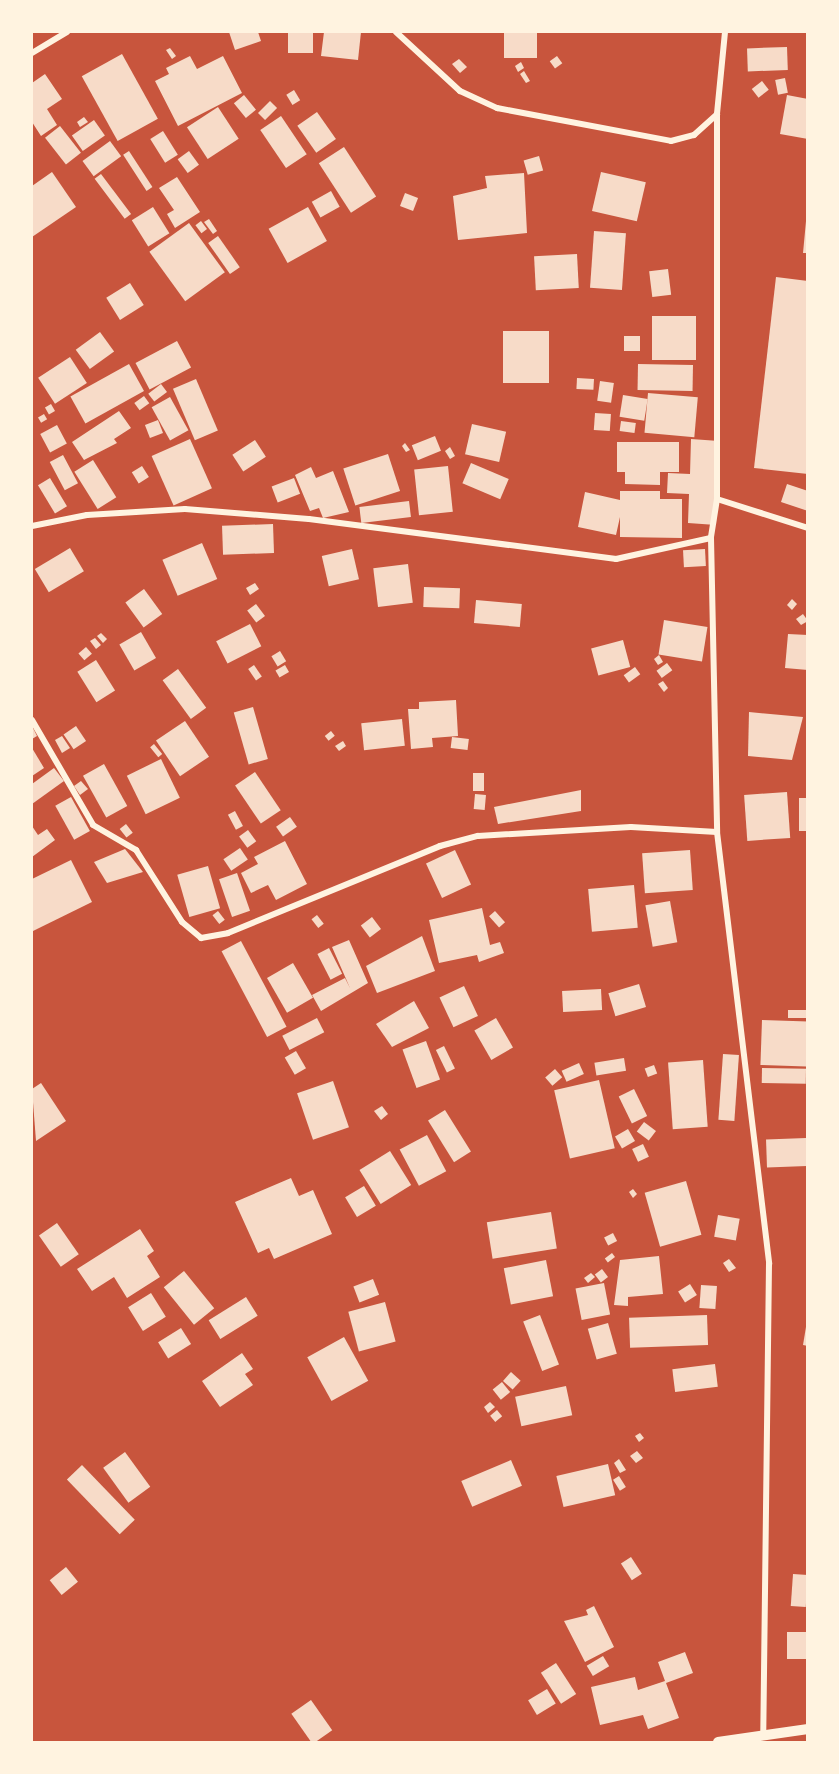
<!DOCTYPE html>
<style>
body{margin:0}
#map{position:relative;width:839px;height:1774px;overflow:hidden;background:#c8553d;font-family:"Public Sans",sans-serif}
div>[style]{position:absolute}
.building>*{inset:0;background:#f7dbc8;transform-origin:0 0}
.minor>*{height:6px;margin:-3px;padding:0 3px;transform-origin:3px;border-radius:3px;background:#fff3e0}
.tertiary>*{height:10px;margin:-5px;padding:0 5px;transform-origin:5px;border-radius:5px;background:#fff3e0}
span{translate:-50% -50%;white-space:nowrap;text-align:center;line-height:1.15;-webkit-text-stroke:6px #fff3e0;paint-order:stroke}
.frame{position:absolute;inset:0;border:33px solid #fff3e0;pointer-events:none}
</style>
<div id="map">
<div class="building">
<div style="clip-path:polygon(229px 32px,258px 32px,261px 41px,235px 50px)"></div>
<div style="left:288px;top:32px;width:25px;height:21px"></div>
<div style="clip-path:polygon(324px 32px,361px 32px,358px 60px,321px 56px)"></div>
<div style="left:504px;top:32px;width:33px;height:26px"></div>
<div style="left:787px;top:47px;width:23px;height:40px;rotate:88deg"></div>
<div style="clip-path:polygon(170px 48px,176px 56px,172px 59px,166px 50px)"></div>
<div style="left:122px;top:54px;width:74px;height:46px;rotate:61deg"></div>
<div style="clip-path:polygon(190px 56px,197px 69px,223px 56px,242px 93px,178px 126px,155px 81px,169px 74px,166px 68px)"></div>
<div style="left:557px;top:56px;width:9px;height:9px;rotate:54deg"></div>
<div style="clip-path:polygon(459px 59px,467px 67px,460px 73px,452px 64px)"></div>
<div style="clip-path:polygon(521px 62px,524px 68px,518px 72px,515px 66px)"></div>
<div style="clip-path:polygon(524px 71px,530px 81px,526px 83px,520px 74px)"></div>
<div style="clip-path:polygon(45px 74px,62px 99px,47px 109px,57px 125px,41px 136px,32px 122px,32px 83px)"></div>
<div style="left:785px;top:78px;width:15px;height:10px;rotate:79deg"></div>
<div style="left:762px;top:81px;width:11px;height:13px;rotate:52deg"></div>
<div style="left:294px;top:90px;width:12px;height:9px;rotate:59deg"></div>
<div style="left:244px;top:95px;width:19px;height:13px;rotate:51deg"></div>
<div style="clip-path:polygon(787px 95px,808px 99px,808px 139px,780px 134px)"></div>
<div style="left:270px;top:101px;width:10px;height:17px;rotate:45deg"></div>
<div style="left:218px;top:107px;width:38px;height:37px;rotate:57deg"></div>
<div style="left:317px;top:112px;width:33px;height:24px;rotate:55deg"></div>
<div style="left:281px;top:116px;width:46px;height:25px;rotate:56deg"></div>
<div style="clip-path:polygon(84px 117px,88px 122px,80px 127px,77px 122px)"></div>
<div style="left:94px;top:120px;width:19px;height:27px;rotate:55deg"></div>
<div style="left:60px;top:126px;width:34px;height:19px;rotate:52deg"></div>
<div style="left:163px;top:131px;width:28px;height:15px;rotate:58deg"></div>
<div style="left:110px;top:141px;width:19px;height:34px;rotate:54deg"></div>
<div style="left:344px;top:147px;width:59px;height:30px;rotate:57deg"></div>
<div style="left:129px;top:151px;width:43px;height:7px;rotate:57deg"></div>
<div style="left:189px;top:151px;width:17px;height:14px;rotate:54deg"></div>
<div style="left:539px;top:156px;width:15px;height:16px;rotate:74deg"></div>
<div style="clip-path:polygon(52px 172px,76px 207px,32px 237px,32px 186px)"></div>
<div style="left:601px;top:172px;width:46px;height:40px;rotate:13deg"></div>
<div style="clip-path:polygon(524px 173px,527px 233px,458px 240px,453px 196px,487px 188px,485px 176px)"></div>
<div style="left:101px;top:174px;width:50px;height:8px;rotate:53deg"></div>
<div style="clip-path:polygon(177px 177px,200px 212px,175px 228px,167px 214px,174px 210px,159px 188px)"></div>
<div style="left:331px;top:191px;width:18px;height:22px;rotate:61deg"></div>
<div style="left:405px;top:193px;width:14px;height:14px;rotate:21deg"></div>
<div style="left:153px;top:207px;width:31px;height:25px;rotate:58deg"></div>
<div style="left:308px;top:207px;width:39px;height:45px;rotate:61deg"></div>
<div style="clip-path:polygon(209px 219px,217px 231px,213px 234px,204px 222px)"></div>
<div style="left:201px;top:221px;width:10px;height:7px;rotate:53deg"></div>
<div style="clip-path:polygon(806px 221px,808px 221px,808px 253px,803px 253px)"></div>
<div style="left:189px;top:223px;width:61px;height:49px;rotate:54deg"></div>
<div style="left:594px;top:231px;width:32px;height:57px;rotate:4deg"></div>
<div style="left:218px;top:236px;width:38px;height:12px;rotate:55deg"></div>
<div style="left:577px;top:254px;width:34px;height:43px;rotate:87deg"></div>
<div style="left:668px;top:269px;width:26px;height:19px;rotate:83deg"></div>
<div style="clip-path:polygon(776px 277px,808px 281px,808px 474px,754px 468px)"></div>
<div style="left:130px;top:283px;width:26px;height:28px;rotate:58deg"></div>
<div style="left:696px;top:316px;width:44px;height:44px;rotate:90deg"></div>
<div style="left:503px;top:331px;width:46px;height:52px"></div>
<div style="left:100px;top:332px;width:24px;height:30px;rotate:54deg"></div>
<div style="left:624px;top:336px;width:16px;height:15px"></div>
<div style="left:177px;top:341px;width:30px;height:47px;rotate:62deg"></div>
<div style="left:70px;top:357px;width:31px;height:38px;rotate:57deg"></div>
<div style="left:129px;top:364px;width:31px;height:67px;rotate:61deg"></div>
<div style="left:638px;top:364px;width:55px;height:26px;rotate:1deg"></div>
<div style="left:577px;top:378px;width:17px;height:11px;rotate:3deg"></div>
<div style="left:196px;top:379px;width:56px;height:25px;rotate:67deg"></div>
<div style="left:600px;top:381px;width:14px;height:20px;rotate:8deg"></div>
<div style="left:161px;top:384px;width:10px;height:16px;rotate:53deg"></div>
<div style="left:648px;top:393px;width:50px;height:40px;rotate:5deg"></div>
<div style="left:623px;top:395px;width:25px;height:22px;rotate:9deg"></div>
<div style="left:144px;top:396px;width:9px;height:12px;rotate:54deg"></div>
<div style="left:170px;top:397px;width:38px;height:21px;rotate:61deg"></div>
<div style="left:51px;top:404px;width:8px;height:7px;rotate:60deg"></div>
<div style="clip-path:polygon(119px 411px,131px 428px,114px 439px,117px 443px,84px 460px,72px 442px)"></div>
<div style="left:595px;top:413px;width:16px;height:17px;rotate:4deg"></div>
<div style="left:44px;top:414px;width:6px;height:7px;rotate:59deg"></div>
<div style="left:158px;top:420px;width:14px;height:14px;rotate:69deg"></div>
<div style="left:621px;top:421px;width:15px;height:10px;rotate:8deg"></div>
<div style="left:472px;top:424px;width:35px;height:31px;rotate:13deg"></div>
<div style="left:57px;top:425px;width:21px;height:19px;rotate:62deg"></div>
<div style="left:435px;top:436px;width:16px;height:25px;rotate:68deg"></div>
<div style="left:190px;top:439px;width:54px;height:42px;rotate:66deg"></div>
<div style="clip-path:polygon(691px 439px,719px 441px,716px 525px,688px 523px,689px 494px,667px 493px,668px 473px,690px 474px)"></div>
<div style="left:255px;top:440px;width:20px;height:27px;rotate:57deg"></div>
<div style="clip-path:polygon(617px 442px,679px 442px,679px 472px,660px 472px,660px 485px,625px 484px,625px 472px,617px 472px)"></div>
<div style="clip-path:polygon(405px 443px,410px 450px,406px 452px,402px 446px)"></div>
<div style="clip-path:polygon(450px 447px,455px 456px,450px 459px,445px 451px)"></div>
<div style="left:388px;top:454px;width:39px;height:47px;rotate:72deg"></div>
<div style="left:63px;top:455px;width:32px;height:15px;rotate:62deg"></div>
<div style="left:93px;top:460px;width:44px;height:22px;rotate:58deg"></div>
<div style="left:471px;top:463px;width:41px;height:22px;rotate:23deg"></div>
<div style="left:142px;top:466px;width:13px;height:12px;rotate:58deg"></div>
<div style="left:448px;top:466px;width:46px;height:34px;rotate:84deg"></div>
<div style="clip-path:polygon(311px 467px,316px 478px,333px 471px,349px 512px,323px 518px,319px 508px,310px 511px,295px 475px)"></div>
<div style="left:50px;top:478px;width:33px;height:14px;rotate:59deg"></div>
<div style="left:294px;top:478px;width:17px;height:24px;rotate:69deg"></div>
<div style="clip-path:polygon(787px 484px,808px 491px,808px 511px,781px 502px)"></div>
<div style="clip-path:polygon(620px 491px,660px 491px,660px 499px,682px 499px,682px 538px,620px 537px,620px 517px,616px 535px,578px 527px,585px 492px,620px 500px)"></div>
<div style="left:409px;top:501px;width:16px;height:50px;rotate:83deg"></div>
<div style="left:273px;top:524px;width:29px;height:51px;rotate:88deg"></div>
<div style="left:202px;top:543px;width:39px;height:43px;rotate:67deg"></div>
<div style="left:70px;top:548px;width:27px;height:41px;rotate:59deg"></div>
<div style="left:352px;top:549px;width:31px;height:31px;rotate:77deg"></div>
<div style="left:705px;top:549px;width:17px;height:22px;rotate:87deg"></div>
<div style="left:408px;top:564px;width:39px;height:35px;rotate:83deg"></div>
<div style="clip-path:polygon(255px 583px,259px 589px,250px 595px,246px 588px)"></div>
<div style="left:424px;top:587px;width:36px;height:20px;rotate:2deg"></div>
<div style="left:144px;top:589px;width:31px;height:23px;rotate:54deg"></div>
<div style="clip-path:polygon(792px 599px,797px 604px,792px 610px,787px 605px)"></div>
<div style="left:476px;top:600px;width:46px;height:23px;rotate:5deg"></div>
<div style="left:256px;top:604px;width:15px;height:11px;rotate:53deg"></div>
<div style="clip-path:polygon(803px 614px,808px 621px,801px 625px,796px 619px)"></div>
<div style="left:664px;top:620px;width:44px;height:35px;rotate:9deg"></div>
<div style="left:250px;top:624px;width:25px;height:38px;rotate:63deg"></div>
<div style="left:141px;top:632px;width:30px;height:25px;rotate:60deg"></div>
<div style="clip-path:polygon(101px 633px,107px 639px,103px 643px,97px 636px)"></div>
<div style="clip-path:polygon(788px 634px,808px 635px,808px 670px,785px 668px)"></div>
<div style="clip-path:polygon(95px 638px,101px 645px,96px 649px,90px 641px)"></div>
<div style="left:623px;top:640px;width:28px;height:33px;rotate:75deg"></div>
<div style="left:86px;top:647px;width:9px;height:10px;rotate:49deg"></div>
<div style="left:280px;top:651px;width:12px;height:10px;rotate:59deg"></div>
<div style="clip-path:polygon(659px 655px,663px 662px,658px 665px,654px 659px)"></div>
<div style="left:96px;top:660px;width:36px;height:22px;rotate:58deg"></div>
<div style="left:667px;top:663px;width:9px;height:13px;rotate:54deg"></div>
<div style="left:254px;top:665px;width:14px;height:7px;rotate:56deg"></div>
<div style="left:285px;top:665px;width:8px;height:11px;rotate:60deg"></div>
<div style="left:635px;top:667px;width:9px;height:14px;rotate:54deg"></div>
<div style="left:178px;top:669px;width:48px;height:19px;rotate:54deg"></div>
<div style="clip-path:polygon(663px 681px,668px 688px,664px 692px,658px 684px)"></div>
<div style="clip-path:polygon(456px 700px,458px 736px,432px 738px,433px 747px,411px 749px,408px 709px,419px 709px,419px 702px)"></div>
<div style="left:253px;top:707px;width:54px;height:20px;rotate:74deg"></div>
<div style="clip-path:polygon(749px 712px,803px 717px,792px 760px,748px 756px)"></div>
<div style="left:402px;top:719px;width:27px;height:41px;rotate:84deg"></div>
<div style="left:185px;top:721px;width:43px;height:35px;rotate:56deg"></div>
<div style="clip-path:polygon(32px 726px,37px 736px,32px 739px)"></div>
<div style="left:76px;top:726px;width:18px;height:15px;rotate:56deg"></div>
<div style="left:331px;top:731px;width:6px;height:8px;rotate:51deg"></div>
<div style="clip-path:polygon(62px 736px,70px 748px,62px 753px,55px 740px)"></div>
<div style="left:452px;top:737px;width:17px;height:11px;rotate:7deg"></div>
<div style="clip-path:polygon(343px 741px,346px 746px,339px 751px,335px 746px)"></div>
<div style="left:154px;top:744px;width:13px;height:5px;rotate:51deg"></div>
<div style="clip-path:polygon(32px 748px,44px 768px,32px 776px)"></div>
<div style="left:161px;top:759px;width:43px;height:38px;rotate:64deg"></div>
<div style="left:104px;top:764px;width:48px;height:24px;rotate:61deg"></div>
<div style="clip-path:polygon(54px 768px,64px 781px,32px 804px,32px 784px)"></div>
<div style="left:255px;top:772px;width:46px;height:24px;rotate:56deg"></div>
<div style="left:473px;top:773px;width:11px;height:18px"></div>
<div style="clip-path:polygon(81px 781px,88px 789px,80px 795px,74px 786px)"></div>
<div style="clip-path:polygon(581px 790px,581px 811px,498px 824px,494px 807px)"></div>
<div style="left:787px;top:792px;width:46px;height:43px;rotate:86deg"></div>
<div style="left:475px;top:794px;width:11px;height:15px;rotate:5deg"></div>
<div style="left:71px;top:797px;width:39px;height:18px;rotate:61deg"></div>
<div style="left:799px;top:798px;width:9px;height:33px"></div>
<div style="left:235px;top:811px;width:17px;height:8px;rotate:62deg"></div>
<div style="left:290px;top:817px;width:12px;height:17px;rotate:55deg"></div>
<div style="left:126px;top:824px;width:11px;height:8px;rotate:52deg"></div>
<div style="clip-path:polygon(32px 826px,38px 835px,47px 829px,55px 840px,32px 857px)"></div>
<div style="left:248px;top:830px;width:14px;height:11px;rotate:54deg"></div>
<div style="clip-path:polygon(285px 841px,307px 884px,276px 900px,268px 885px,251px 893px,241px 873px,258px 864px,254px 857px)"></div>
<div style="left:240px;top:848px;width:14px;height:20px;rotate:56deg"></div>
<div style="clip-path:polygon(125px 849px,143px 872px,107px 883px,94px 862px)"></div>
<div style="left:455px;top:850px;width:38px;height:32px;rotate:65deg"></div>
<div style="left:690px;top:850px;width:40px;height:48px;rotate:86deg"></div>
<div style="clip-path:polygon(71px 860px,92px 902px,33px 931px,32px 879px)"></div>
<div style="left:208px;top:866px;width:44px;height:32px;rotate:74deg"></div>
<div style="left:237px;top:873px;width:40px;height:19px;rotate:71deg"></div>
<div style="left:634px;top:885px;width:43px;height:46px;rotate:85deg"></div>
<div style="left:670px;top:901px;width:42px;height:25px;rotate:80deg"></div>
<div style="clip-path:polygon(482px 908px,490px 945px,500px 942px,504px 953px,479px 962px,477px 955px,439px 963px,429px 920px)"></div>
<div style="left:218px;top:911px;width:11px;height:7px;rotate:52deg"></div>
<div style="left:495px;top:911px;width:15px;height:8px;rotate:48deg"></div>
<div style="left:317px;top:915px;width:11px;height:7px;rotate:52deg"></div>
<div style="left:372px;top:917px;width:15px;height:14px;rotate:53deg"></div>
<div style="clip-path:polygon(422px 936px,435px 971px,377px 993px,366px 966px)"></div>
<div style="clip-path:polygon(349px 940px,368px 983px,321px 1011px,312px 995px,345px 978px,350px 988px,332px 947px)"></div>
<div style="left:241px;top:941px;width:97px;height:22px;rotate:62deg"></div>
<div style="left:329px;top:948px;width:29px;height:13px;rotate:63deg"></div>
<div style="left:293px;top:963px;width:40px;height:30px;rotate:60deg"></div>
<div style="left:639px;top:984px;width:24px;height:32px;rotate:73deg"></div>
<div style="left:464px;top:986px;width:33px;height:27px;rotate:65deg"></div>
<div style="left:601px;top:989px;width:21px;height:39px;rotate:87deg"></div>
<div style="clip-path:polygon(414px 1001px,429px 1028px,392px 1047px,376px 1024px)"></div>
<div style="left:788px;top:1010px;width:20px;height:8px"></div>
<div style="left:317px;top:1018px;width:16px;height:39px;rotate:63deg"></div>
<div style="left:496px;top:1018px;width:34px;height:25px;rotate:60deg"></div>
<div style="left:762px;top:1020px;width:46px;height:45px;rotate:2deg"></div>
<div style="left:426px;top:1041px;width:41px;height:25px;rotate:70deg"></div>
<div style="left:444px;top:1046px;width:25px;height:9px;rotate:64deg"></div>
<div style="left:296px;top:1051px;width:20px;height:13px;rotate:60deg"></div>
<div style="left:723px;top:1054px;width:16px;height:66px;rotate:4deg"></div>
<div style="left:624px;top:1058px;width:13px;height:30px;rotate:81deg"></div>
<div style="left:703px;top:1060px;width:67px;height:35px;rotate:86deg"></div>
<div style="left:579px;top:1063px;width:12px;height:19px;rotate:66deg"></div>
<div style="left:654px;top:1065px;width:9px;height:10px;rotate:69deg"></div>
<div style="left:762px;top:1068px;width:44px;height:15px;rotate:1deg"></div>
<div style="left:555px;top:1069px;width:11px;height:13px;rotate:49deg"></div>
<div style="left:599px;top:1080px;width:70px;height:46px;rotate:77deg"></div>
<div style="left:333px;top:1081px;width:49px;height:38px;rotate:71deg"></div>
<div style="clip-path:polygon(41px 1083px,66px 1121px,36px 1141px,32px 1089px)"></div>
<div style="left:634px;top:1089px;width:30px;height:17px;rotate:64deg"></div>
<div style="clip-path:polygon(382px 1106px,388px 1114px,381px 1120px,374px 1111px)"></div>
<div style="left:445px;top:1110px;width:49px;height:20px;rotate:58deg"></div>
<div style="left:644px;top:1122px;width:15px;height:12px;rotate:37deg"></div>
<div style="left:628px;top:1129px;width:14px;height:15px;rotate:60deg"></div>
<div style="left:427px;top:1135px;width:41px;height:31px;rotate:62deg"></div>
<div style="left:806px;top:1138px;width:28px;height:40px;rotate:88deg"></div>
<div style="left:643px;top:1144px;width:14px;height:12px;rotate:65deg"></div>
<div style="left:390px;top:1151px;width:40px;height:36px;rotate:58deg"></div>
<div style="clip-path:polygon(291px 1178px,299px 1196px,313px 1190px,332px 1234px,274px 1259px,269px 1248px,258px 1253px,235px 1202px)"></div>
<div style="left:686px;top:1181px;width:56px;height:43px;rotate:74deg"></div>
<div style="left:364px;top:1186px;width:23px;height:22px;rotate:59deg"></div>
<div style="clip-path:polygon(633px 1189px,637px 1194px,633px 1198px,629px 1192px)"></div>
<div style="left:551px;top:1212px;width:37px;height:65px;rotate:81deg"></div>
<div style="left:718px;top:1215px;width:22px;height:22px;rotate:10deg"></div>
<div style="left:57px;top:1223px;width:38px;height:22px;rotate:55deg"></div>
<div style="clip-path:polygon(140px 1229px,154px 1251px,147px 1256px,160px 1277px,127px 1298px,114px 1277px,92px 1291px,77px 1269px)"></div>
<div style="left:613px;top:1233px;width:9px;height:10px;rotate:63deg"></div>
<div style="left:612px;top:1253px;width:5px;height:9px;rotate:53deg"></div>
<div style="clip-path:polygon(659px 1256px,663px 1294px,628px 1297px,628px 1306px,614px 1305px,620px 1260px)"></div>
<div style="clip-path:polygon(729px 1259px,736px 1268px,729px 1272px,723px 1263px)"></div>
<div style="left:546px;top:1260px;width:37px;height:43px;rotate:79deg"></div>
<div style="left:602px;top:1269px;width:10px;height:9px;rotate:53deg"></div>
<div style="left:184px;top:1271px;width:48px;height:26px;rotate:51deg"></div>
<div style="clip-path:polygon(591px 1273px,595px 1277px,588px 1283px,584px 1278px)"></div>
<div style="left:373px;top:1279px;width:17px;height:21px;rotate:69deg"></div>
<div style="left:604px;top:1283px;width:32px;height:29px;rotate:79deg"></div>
<div style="left:690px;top:1284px;width:13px;height:14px;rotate:58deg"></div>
<div style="left:701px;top:1285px;width:16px;height:23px;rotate:4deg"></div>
<div style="left:151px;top:1293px;width:28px;height:27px;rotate:58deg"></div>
<div style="left:246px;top:1297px;width:22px;height:44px;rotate:58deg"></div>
<div style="left:385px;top:1302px;width:41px;height:38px;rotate:75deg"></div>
<div style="left:540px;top:1315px;width:53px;height:18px;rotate:69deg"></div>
<div style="left:707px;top:1315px;width:30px;height:78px;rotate:88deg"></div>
<div style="left:608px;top:1323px;width:32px;height:21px;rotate:74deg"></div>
<div style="clip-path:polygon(806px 1327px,808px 1327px,808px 1346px,803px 1345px)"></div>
<div style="left:181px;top:1328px;width:19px;height:27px;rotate:58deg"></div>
<div style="left:344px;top:1337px;width:50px;height:42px;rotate:61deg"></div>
<div style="clip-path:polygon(242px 1353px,253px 1369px,245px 1374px,253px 1385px,220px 1407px,202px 1381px)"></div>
<div style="left:715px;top:1364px;width:23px;height:43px;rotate:83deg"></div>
<div style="left:511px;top:1372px;width:13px;height:12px;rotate:42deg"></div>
<div style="left:502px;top:1382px;width:13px;height:12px;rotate:51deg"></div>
<div style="left:566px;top:1386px;width:30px;height:52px;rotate:78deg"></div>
<div style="clip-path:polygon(490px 1402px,495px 1407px,488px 1413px,484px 1407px)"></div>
<div style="left:497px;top:1410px;width:8px;height:9px;rotate:50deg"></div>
<div style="clip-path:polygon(640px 1433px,644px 1438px,639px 1442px,635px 1436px)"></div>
<div style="clip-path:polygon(637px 1451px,643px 1458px,636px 1463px,630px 1456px)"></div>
<div style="left:125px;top:1452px;width:43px;height:27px;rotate:54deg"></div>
<div style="clip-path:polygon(619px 1459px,626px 1470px,620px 1473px,614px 1463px)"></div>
<div style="left:511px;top:1460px;width:28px;height:54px;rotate:67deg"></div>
<div style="left:608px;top:1464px;width:32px;height:53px;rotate:77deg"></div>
<div style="left:82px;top:1465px;width:76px;height:21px;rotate:46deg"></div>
<div style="left:619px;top:1476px;width:13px;height:7px;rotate:58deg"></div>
<div style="left:631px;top:1557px;width:20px;height:12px;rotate:57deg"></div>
<div style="left:66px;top:1567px;width:19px;height:21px;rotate:51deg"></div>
<div style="left:793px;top:1574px;width:15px;height:32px;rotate:4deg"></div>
<div style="clip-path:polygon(594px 1606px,614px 1647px,585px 1662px,564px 1621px,588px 1615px,586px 1610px)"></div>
<div style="left:808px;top:1632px;width:27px;height:21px;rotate:90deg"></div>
<div style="clip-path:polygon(685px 1652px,693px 1673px,666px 1683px,679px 1718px,648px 1729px,643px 1715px,600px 1725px,591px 1687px,635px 1677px,638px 1690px,665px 1681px,658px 1662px)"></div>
<div style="left:603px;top:1656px;width:12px;height:19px;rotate:59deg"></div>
<div style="left:556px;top:1663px;width:37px;height:18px;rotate:57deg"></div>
<div style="left:547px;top:1689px;width:17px;height:22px;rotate:59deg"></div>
<div style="left:311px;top:1700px;width:37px;height:24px;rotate:55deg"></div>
</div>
<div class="minor">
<div style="left:396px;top:32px;width:87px;rotate:42.7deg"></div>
<div style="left:460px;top:91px;width:41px;rotate:24.7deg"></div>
<div style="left:497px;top:108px;width:177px;rotate:10.7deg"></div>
<div style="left:671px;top:141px;width:24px;rotate:-15deg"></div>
<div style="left:694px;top:135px;width:31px;rotate:-42deg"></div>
<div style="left:725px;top:32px;width:82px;rotate:95.6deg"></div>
<div style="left:717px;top:114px;width:385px;rotate:90deg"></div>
<div style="left:717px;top:499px;width:39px;rotate:99deg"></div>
<div style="left:711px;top:538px;width:294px;rotate:88.8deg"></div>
<div style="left:717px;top:832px;width:435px;rotate:83.1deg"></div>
<div style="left:769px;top:1264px;width:470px;rotate:90.7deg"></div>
<div style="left:32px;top:53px;width:41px;rotate:-31deg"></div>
<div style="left:717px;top:499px;width:96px;rotate:17.7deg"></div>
<div style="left:32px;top:526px;width:56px;rotate:-11.3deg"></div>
<div style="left:87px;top:515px;width:98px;rotate:-3.5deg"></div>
<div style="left:185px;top:509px;width:124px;rotate:4.6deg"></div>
<div style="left:309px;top:519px;width:310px;rotate:7.4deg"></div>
<div style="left:616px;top:559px;width:97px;rotate:-12.5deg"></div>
<div style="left:32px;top:720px;width:121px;rotate:59.8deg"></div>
<div style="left:93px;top:825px;width:50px;rotate:30.2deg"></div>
<div style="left:136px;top:850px;width:85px;rotate:57.4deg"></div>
<div style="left:182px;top:922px;width:25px;rotate:40deg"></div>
<div style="left:201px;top:938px;width:27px;rotate:-10deg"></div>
<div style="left:228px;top:933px;width:229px;rotate:-22.3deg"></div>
<div style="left:440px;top:846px;width:39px;rotate:-15deg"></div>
<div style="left:478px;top:836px;width:153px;rotate:-3.4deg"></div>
<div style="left:631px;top:827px;width:86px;rotate:3.3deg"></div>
</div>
<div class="tertiary">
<div style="left:718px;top:1742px;width:91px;rotate:-8.2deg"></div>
</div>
<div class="frame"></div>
</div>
